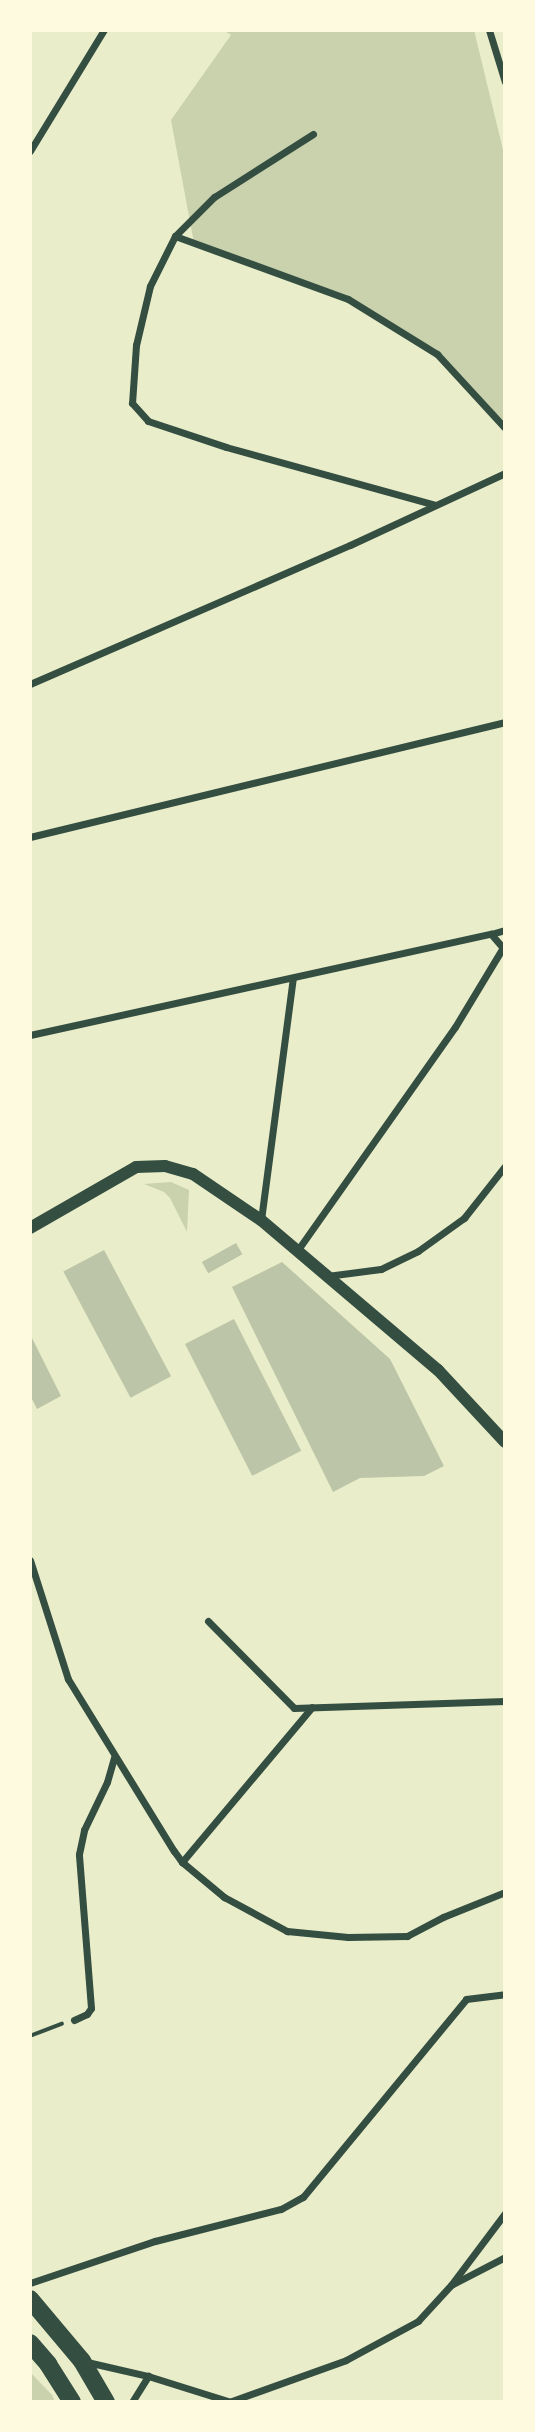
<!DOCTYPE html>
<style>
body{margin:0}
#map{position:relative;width:535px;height:2432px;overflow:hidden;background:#e9edc9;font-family:"Source Sans 3",sans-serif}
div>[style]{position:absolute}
.green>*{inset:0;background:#cad2ad}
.building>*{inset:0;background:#bcc5a7;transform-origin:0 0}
.path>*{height:3.5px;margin:-1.75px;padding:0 1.75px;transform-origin:1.75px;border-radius:1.75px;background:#344e41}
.minor>*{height:7px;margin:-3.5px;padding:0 3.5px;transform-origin:3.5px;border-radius:3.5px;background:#344e41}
.tertiary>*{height:12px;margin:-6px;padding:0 6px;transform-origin:6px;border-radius:6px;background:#344e41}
.primary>*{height:18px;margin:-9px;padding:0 9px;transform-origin:9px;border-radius:9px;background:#344e41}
span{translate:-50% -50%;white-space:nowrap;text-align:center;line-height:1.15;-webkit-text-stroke:7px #fefae0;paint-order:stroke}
.frame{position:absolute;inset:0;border:32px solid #fefae0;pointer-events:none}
</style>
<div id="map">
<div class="green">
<div style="clip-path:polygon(223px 30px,474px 30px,505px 158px,505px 428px,437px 354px,348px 299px,194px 243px,171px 120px,231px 35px)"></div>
<div style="clip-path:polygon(171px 1182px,189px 1190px,187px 1232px,170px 1198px,164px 1192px,144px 1184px)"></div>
<div style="clip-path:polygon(30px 2372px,52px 2395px,55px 2402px,30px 2402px)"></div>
</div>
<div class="building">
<div style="left:236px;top:1243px;width:13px;height:39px;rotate:61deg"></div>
<div style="left:104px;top:1250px;width:143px;height:46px;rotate:62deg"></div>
<div style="clip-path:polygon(282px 1262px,390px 1359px,444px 1466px,424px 1476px,360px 1478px,333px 1492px,232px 1287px)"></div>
<div style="left:234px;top:1319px;width:148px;height:55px;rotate:63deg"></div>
<div style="clip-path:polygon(30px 1334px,61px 1396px,37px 1409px,30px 1395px)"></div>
</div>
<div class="path">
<div style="left:30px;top:2036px;width:34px;rotate:-21deg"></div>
</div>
<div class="minor">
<div style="left:489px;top:30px;width:54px;rotate:72.9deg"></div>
<div style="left:313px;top:134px;width:117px;rotate:147.5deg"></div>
<div style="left:214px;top:197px;width:55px;rotate:135deg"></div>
<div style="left:175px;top:236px;width:56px;rotate:116.6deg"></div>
<div style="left:150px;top:286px;width:61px;rotate:103.3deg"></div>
<div style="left:136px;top:345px;width:58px;rotate:93.9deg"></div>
<div style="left:132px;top:403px;width:24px;rotate:48deg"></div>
<div style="left:148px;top:421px;width:82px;rotate:18.4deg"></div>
<div style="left:226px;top:447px;width:217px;rotate:15.5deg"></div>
<div style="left:30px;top:151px;width:142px;rotate:-58.6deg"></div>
<div style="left:175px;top:236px;width:184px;rotate:20deg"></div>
<div style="left:348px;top:299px;width:105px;rotate:31.7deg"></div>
<div style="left:437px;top:354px;width:100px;rotate:47.4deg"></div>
<div style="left:30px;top:684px;width:349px;rotate:-23.5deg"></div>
<div style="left:350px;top:545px;width:171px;rotate:-24.9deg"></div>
<div style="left:30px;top:837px;width:489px;rotate:-13.6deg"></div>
<div style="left:491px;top:934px;width:15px;rotate:-16deg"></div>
<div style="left:30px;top:1035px;width:472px;rotate:-12.4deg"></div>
<div style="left:491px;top:934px;width:21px;rotate:49deg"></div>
<div style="left:261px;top:1220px;width:244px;rotate:-82.5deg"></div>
<div style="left:297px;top:1251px;width:274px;rotate:-54.8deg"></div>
<div style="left:455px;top:1027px;width:91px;rotate:-58.9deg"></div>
<div style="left:327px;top:1276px;width:54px;rotate:-7.4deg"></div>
<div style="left:381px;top:1269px;width:41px;rotate:-25.9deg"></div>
<div style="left:418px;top:1251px;width:57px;rotate:-35.7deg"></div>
<div style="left:464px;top:1218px;width:66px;rotate:-51.7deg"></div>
<div style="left:30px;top:1560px;width:125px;rotate:72.3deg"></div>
<div style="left:68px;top:1679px;width:202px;rotate:58.4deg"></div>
<div style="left:174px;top:1851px;width:14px;rotate:54deg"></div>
<div style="left:182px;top:1862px;width:55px;rotate:39.8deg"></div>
<div style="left:224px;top:1897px;width:72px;rotate:28.4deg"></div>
<div style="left:287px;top:1931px;width:61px;rotate:5.6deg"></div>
<div style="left:348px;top:1937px;width:59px;rotate:-1deg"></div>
<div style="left:407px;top:1936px;width:41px;rotate:-27.8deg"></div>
<div style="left:443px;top:1917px;width:67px;rotate:-22deg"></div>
<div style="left:208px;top:1621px;width:122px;rotate:45.3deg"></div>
<div style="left:294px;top:1708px;width:211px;rotate:-1.9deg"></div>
<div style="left:182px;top:1862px;width:202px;rotate:-50deg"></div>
<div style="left:74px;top:2020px;width:14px;rotate:-25deg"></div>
<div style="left:87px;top:2014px;width:7px;rotate:-56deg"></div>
<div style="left:91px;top:2008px;width:154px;rotate:-94.5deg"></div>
<div style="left:79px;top:1854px;width:25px;rotate:-78deg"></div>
<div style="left:84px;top:1830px;width:53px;rotate:-64.4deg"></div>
<div style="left:107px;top:1782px;width:26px;rotate:-74deg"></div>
<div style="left:30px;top:2283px;width:132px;rotate:-18.6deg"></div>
<div style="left:155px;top:2241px;width:130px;rotate:-14.3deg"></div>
<div style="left:281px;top:2209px;width:25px;rotate:-29deg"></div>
<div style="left:303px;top:2197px;width:256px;rotate:-50.5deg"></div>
<div style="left:466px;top:1999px;width:39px;rotate:-7deg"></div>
<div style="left:453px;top:2284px;width:59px;rotate:-27.4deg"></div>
<div style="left:87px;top:2362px;width:63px;rotate:12.9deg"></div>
<div style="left:148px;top:2376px;width:87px;rotate:17.4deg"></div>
<div style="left:132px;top:2402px;width:31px;rotate:-58deg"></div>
<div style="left:229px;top:2402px;width:124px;rotate:-19.7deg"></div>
<div style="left:346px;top:2360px;width:82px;rotate:-28.4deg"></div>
<div style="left:418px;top:2321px;width:49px;rotate:-47.5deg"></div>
<div style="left:451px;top:2285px;width:90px;rotate:-53.1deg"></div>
</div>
<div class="tertiary">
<div style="left:30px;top:1228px;width:122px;rotate:-29.9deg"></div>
<div style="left:136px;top:1167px;width:29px;rotate:-2deg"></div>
<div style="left:165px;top:1166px;width:29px;rotate:16deg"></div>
<div style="left:193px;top:1174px;width:82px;rotate:34.1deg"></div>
<div style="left:261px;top:1220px;width:232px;rotate:40.3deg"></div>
<div style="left:438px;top:1370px;width:98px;rotate:47.1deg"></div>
</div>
<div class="primary">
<div style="left:30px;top:2299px;width:81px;rotate:50deg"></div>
<div style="left:82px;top:2361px;width:48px;rotate:59.7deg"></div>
<div style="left:30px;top:2343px;width:28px;rotate:49deg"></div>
<div style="left:48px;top:2364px;width:45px;rotate:57.7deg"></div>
</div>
<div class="frame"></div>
</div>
